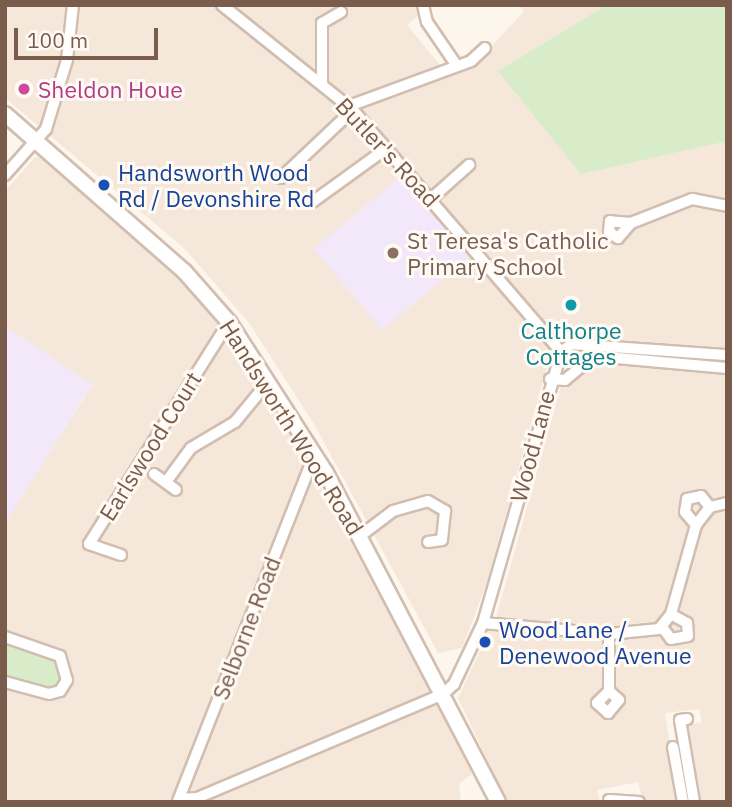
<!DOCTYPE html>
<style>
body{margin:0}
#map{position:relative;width:732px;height:807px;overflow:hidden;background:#fdf6ec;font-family:"IBM Plex Sans",sans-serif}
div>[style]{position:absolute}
.residential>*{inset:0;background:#f5e8da}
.education>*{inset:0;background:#f3e8fa;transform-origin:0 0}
.green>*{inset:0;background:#d8ecc9}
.roads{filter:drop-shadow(2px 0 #d1beb0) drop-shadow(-2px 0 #d1beb0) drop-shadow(0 2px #d1beb0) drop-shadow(0 -2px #d1beb0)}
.minor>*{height:10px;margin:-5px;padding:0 5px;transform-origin:5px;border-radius:5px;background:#fff}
.secondary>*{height:14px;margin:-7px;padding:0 7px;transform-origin:7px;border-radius:7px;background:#fff}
.dots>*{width:19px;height:19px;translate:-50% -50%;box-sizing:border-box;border:4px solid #fffaf3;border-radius:50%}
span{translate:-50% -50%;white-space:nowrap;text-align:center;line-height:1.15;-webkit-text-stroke:6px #fffaf3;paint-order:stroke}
.hotel-label{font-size:23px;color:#b23c85}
.left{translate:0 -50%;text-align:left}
.street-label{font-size:23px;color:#7a5c4d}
.transit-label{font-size:23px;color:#164399}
.education-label{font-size:23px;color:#785e54}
.culture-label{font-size:23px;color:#0d838f}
.frame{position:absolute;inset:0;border:7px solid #7a5c4d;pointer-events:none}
.scale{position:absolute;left:14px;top:28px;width:144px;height:32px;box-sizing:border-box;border:4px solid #7a5c4d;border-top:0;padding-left:9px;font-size:21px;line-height:24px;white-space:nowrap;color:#7a5c4d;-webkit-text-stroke:5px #fffaf3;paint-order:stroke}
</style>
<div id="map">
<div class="residential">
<div style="clip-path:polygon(5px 5px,432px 5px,407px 25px,444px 70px,479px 60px,524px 11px,519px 5px,606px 5px,498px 71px,727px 141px,727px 350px,564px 341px,549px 360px,487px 582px,462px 648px,438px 653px,314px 424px,249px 323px,184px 248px,5px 98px)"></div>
<div style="clip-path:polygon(35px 157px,42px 157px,169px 265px,221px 321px,280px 415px,414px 657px,472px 774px,459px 784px,461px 802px,5px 802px,5px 523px,92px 385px,5px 326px,5px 191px)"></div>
<div style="clip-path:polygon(595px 361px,727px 371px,727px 802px,700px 802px,687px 725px,702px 722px,699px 709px,665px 713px,679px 802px,643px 802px,638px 782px,597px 790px,600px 802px,507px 802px,458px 698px,497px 614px,561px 386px)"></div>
</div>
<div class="education">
<div style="left:402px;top:175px;width:106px;height:115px;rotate:50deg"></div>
<div style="clip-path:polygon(5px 326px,92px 384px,5px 524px)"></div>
</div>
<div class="green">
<div style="clip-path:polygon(606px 5px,727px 5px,727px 141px,581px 174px,498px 71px)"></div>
<div style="clip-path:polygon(5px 643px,56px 659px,60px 684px,50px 689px,5px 678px)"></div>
</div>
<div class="roads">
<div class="minor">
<div style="left:222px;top:5px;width:168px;rotate:38.7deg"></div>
<div style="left:353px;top:110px;width:319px;rotate:49.3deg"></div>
<div style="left:423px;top:5px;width:17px;rotate:77deg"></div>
<div style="left:427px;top:22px;width:53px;rotate:55.7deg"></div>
<div style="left:322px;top:83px;width:60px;rotate:-90deg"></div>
<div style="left:322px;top:23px;width:22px;rotate:-30deg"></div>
<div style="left:349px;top:106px;width:130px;rotate:-20.2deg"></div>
<div style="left:471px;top:61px;width:19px;rotate:-43deg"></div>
<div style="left:5px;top:175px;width:62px;rotate:-48.3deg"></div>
<div style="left:46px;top:129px;width:72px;rotate:-73.1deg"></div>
<div style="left:67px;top:60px;width:55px;rotate:-83.8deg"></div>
<div style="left:281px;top:178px;width:99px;rotate:-43.4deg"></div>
<div style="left:432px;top:198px;width:50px;rotate:-41.7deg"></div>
<div style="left:311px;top:203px;width:94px;rotate:-35.9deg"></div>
<div style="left:631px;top:223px;width:21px;rotate:-175deg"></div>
<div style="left:610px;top:221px;width:11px;rotate:95deg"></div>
<div style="left:609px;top:232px;width:11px;rotate:34deg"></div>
<div style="left:618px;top:238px;width:20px;rotate:-49deg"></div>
<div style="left:631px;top:223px;width:66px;rotate:-21.5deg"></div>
<div style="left:692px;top:199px;width:36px;rotate:11deg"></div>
<div style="left:550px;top:379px;width:15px;rotate:4deg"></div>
<div style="left:565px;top:380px;width:38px;rotate:-40deg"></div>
<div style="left:594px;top:356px;width:134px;rotate:5.2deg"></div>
<div style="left:154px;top:474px;width:27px;rotate:36deg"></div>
<div style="left:166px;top:482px;width:42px;rotate:-53.7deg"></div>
<div style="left:191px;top:448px;width:51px;rotate:-30.6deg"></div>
<div style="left:235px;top:422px;width:52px;rotate:-50.5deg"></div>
<div style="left:696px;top:525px;width:17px;rotate:-130deg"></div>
<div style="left:685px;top:512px;width:13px;rotate:-81deg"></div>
<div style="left:687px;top:499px;width:14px;rotate:-12deg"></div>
<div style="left:701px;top:496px;width:14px;rotate:51deg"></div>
<div style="left:360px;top:536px;width:41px;rotate:-37.1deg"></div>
<div style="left:393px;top:511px;width:36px;rotate:-16deg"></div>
<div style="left:428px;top:501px;width:20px;rotate:30deg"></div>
<div style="left:445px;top:511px;width:29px;rotate:96deg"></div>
<div style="left:442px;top:540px;width:14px;rotate:172deg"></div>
<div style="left:121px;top:555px;width:34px;rotate:-161deg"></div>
<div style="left:89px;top:544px;width:262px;rotate:-57.8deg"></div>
<div style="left:483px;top:623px;width:126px;rotate:5deg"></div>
<div style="left:609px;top:634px;width:50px;rotate:-5.7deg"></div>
<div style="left:659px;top:629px;width:19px;rotate:-51deg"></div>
<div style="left:671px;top:614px;width:92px;rotate:-74.3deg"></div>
<div style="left:696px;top:525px;width:23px;rotate:-52deg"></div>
<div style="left:710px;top:507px;width:17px;rotate:-13deg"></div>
<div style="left:662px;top:627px;width:15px;rotate:53deg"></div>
<div style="left:671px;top:639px;width:17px;rotate:-10deg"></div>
<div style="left:688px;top:636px;width:13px;rotate:-94deg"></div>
<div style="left:687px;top:623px;width:18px;rotate:-151deg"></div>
<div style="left:5px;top:637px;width:58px;rotate:19.1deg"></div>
<div style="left:60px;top:656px;width:25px;rotate:74deg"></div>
<div style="left:67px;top:680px;width:13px;rotate:122deg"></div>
<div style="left:60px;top:691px;width:11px;rotate:165deg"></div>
<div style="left:49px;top:694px;width:46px;rotate:-164.7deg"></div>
<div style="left:609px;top:691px;width:17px;rotate:135deg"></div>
<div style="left:597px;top:703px;width:15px;rotate:42deg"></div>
<div style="left:608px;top:713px;width:17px;rotate:-50deg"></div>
<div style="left:619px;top:700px;width:13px;rotate:-138deg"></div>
<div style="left:609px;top:691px;width:57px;rotate:-90deg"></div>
<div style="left:687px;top:719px;width:7px;rotate:172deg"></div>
<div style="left:680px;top:720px;width:83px;rotate:80.3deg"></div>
<div style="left:673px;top:747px;width:56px;rotate:79.7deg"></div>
<div style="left:179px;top:799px;width:18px;rotate:-3deg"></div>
<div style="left:197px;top:798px;width:267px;rotate:-22.9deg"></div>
<div style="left:443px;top:694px;width:15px;rotate:-42deg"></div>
<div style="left:454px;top:684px;width:68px;rotate:-64.6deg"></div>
<div style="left:483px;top:623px;width:282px;rotate:-73.9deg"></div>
<div style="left:561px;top:352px;width:14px;rotate:-36deg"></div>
<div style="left:572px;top:344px;width:155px;rotate:4.1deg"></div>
<div style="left:609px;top:800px;width:30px;rotate:4deg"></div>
<div style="left:178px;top:801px;width:372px;rotate:-68.5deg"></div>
</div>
<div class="secondary">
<div style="left:5px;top:114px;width:238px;rotate:41.3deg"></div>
<div style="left:184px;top:271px;width:68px;rotate:48.6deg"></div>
<div style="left:229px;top:322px;width:179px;rotate:57.3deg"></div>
<div style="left:326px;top:473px;width:371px;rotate:62.4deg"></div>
</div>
</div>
<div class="dots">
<div style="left:24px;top:89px;background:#d1479c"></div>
<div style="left:104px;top:185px;background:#1a4fb4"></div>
<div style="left:393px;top:253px;background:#8d6e63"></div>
<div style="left:571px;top:305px;background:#0f9aa8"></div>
<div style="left:485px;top:642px;background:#1a4fb4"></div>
</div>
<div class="hotel-label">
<span class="left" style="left:38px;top:89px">Sheldon Houe</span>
</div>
<div class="street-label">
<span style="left:388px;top:152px;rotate:47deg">Butler's Road</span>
<span style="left:292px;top:427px;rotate:58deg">Handsworth Wood Road</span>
<span style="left:150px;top:446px;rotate:-58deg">Earlswood Court</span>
<span style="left:532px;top:446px;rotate:-75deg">Wood Lane</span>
<span style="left:246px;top:628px;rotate:-69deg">Selborne Road</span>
</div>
<div class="transit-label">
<span class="left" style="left:118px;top:185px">Handsworth Wood<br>Rd / Devonshire Rd</span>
<span class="left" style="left:499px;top:642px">Wood Lane /<br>Denewood Avenue</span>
</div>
<div class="education-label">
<span class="left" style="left:407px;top:253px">St Teresa's Catholic<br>Primary School</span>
</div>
<div class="culture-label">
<span style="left:571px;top:343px">Calthorpe<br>Cottages</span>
</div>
<div class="frame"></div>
<div class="scale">100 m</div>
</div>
